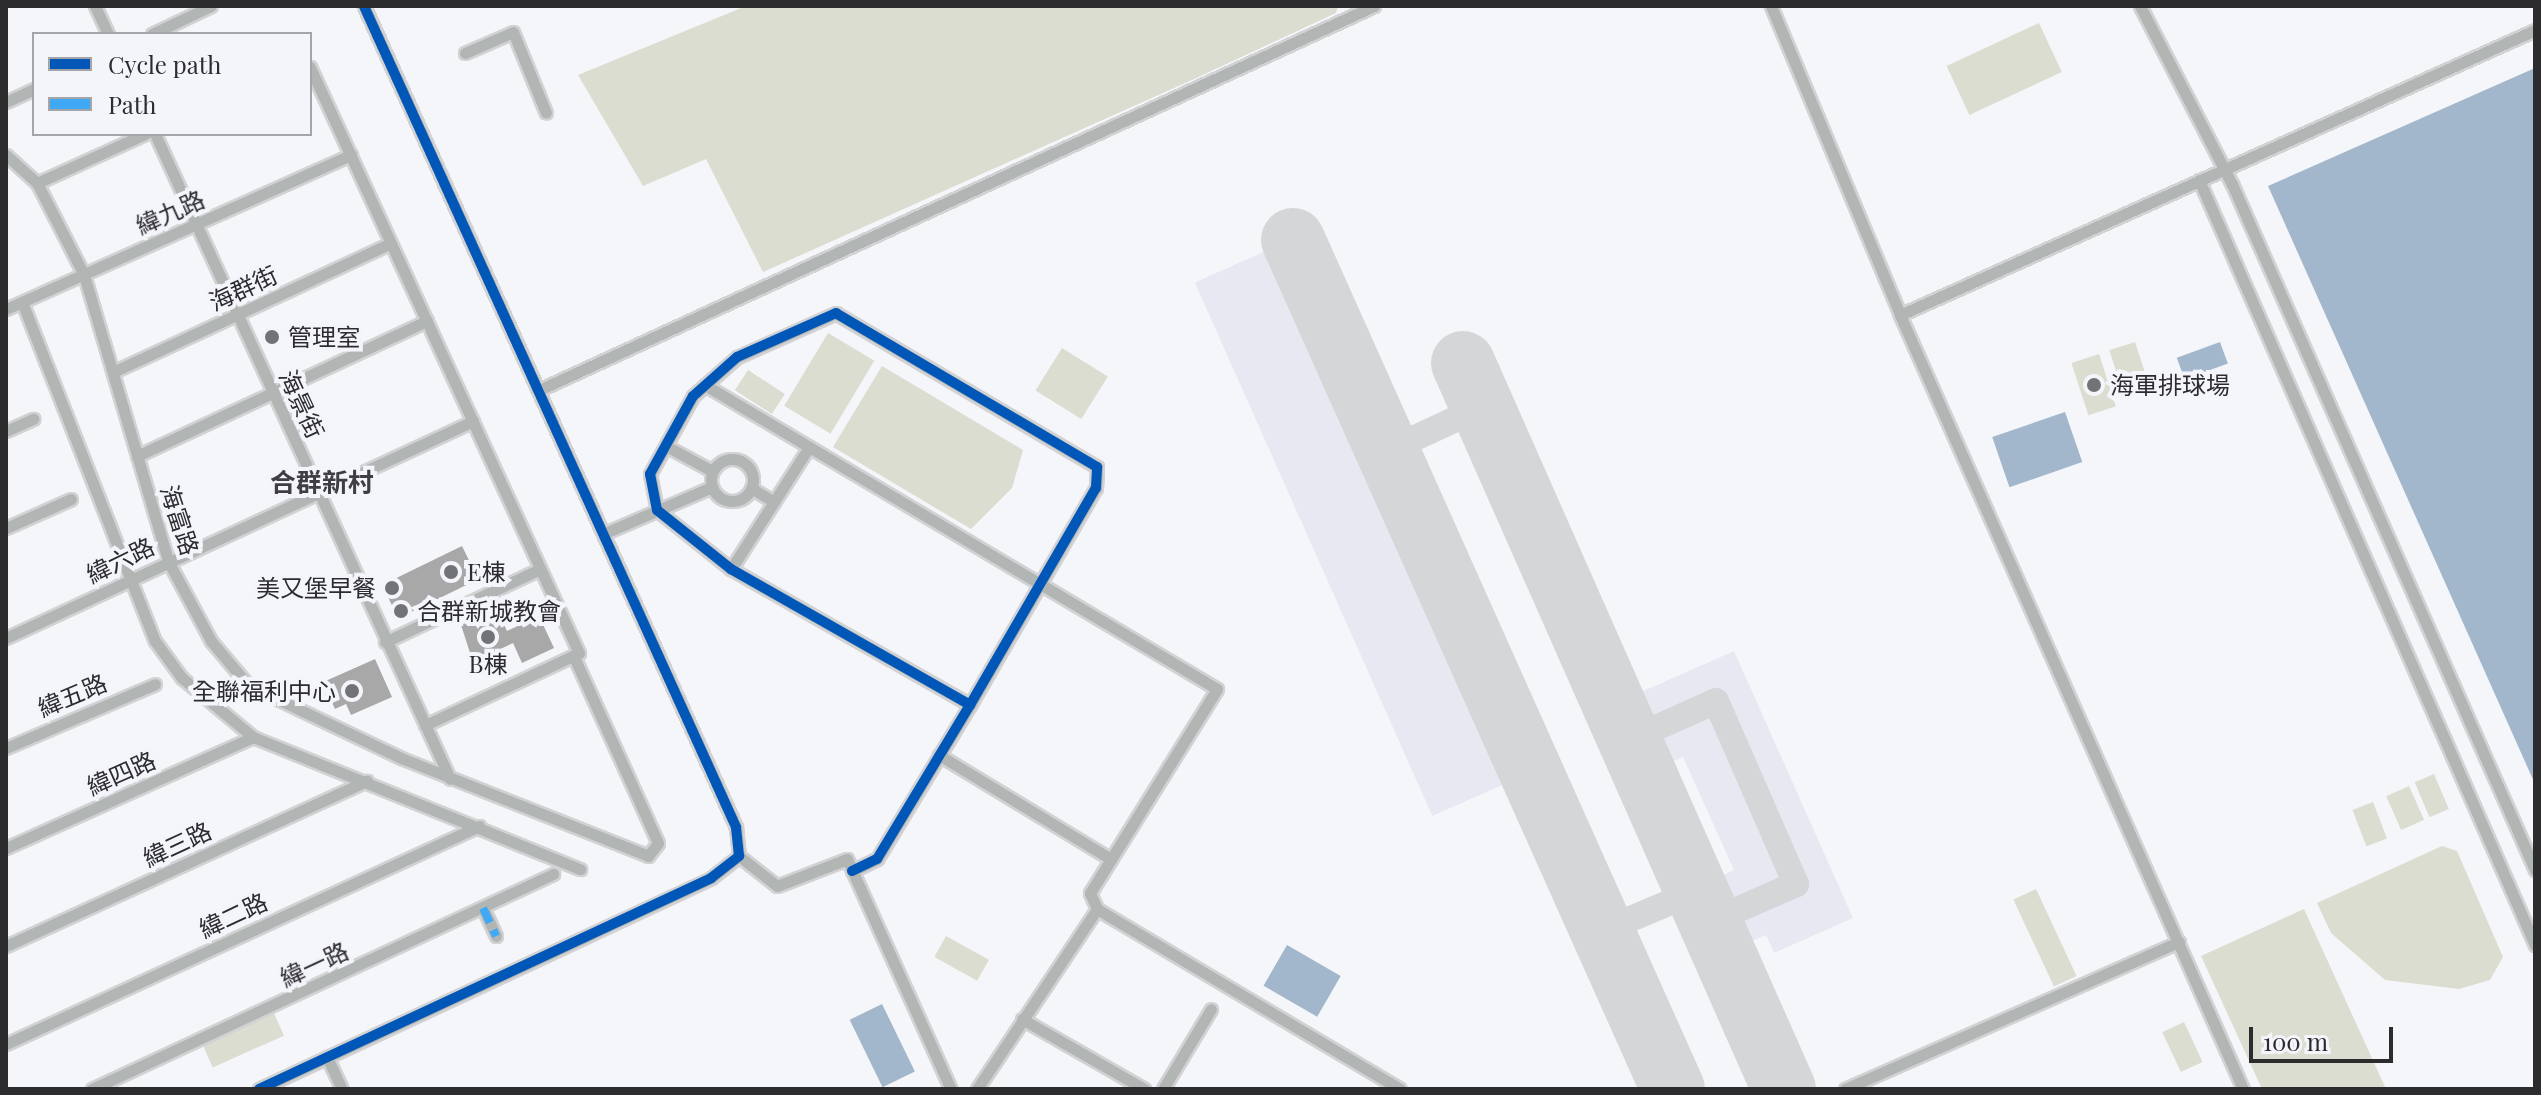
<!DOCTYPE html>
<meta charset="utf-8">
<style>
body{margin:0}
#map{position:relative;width:2541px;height:1095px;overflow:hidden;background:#f5f6fa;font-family:"Playfair Display","Noto Sans TC",serif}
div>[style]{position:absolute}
.built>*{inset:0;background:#e8e8f2;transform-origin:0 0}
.green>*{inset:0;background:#dbddd0;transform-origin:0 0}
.water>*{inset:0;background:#a2b7cb;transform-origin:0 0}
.taxiway>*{height:26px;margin:-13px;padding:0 13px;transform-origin:13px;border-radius:13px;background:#d4d6d8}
.runway>*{height:64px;margin:-32px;padding:0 32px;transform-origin:32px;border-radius:32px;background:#d4d6d8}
.building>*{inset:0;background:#a9a8a9;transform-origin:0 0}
.roads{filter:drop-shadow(2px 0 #d2d2d5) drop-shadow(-2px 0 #d2d2d5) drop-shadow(0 2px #d2d2d5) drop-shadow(0 -2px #d2d2d5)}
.minor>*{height:11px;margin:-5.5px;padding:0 5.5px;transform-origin:5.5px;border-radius:5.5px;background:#b1b5b3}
.minor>.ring{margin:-5.5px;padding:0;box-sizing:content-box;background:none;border:11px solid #b1b5b3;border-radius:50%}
.quiet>*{height:8px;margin-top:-4px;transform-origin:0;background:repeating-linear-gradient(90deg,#3fa9f5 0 16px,transparent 0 24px)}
.cycleway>*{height:10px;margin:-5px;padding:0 5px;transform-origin:5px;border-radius:5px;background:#0057b8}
.dots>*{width:22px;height:22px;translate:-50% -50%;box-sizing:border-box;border:4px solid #f4f5fb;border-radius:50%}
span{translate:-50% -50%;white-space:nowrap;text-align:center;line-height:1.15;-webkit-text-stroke:8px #f4f5fb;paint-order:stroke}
.street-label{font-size:24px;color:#2c2c2f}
.poi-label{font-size:24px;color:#2c2c2f}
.left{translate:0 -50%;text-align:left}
.right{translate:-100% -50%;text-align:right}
.neighbourhood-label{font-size:26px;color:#3e3e43;font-weight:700}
.frame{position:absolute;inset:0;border:8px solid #2c2c2f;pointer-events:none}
.legend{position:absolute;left:32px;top:32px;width:280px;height:104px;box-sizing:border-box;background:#f4f5fb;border:2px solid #a4a5a9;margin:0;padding:10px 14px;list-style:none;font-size:24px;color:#2c2c2f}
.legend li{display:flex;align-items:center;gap:16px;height:40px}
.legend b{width:40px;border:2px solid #a4a5a9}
.scale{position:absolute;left:2249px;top:1027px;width:144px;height:36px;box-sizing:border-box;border:4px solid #2c2c2f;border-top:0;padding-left:10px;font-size:24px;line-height:28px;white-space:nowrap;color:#2c2c2f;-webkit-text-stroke:6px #f4f5fb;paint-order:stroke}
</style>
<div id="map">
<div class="built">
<div style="left:1288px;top:241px;width:584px;height:102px;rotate:66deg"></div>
<div style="clip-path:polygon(1734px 651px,1853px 918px,1774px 953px,1766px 935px,1724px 953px,1695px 888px,1734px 870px,1683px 757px,1644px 774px,1614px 704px)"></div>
</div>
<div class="green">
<div style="clip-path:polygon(746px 6px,1338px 6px,1336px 13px,1192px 80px,763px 272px,706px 159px,643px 186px,578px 75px)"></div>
<div style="left:2039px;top:23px;width:54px;height:102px;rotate:65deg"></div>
<div style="left:828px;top:333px;width:54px;height:85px;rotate:31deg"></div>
<div style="left:2135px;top:342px;width:46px;height:27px;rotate:72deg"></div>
<div style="left:1062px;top:348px;width:54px;height:50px;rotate:32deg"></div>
<div style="left:2099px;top:354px;width:55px;height:29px;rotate:72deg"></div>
<div style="clip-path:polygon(882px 366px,1023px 450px,1012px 488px,971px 529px,833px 447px)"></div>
<div style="left:748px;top:370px;width:44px;height:24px;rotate:33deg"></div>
<div style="left:2434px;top:774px;width:38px;height:21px;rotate:67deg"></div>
<div style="left:2409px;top:786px;width:37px;height:25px;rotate:66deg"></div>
<div style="left:2373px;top:802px;width:39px;height:22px;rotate:69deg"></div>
<div style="clip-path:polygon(2442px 846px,2457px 851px,2503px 957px,2490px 980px,2459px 989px,2385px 980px,2331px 933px,2317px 903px)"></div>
<div style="left:2036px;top:889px;width:96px;height:25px;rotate:65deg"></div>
<div style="clip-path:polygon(2304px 909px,2386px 1089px,2262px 1089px,2201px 956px)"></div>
<div style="left:946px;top:936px;width:49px;height:24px;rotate:29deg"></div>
<div style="left:273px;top:1011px;width:27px;height:78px;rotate:66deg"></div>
<div style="left:2184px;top:1022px;width:44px;height:24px;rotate:65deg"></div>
</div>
<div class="water">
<div style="clip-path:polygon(2535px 68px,2535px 784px,2268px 186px)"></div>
<div style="left:2220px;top:342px;width:23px;height:46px;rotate:70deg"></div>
<div style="left:2065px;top:412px;width:53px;height:77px;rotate:71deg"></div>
<div style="left:1287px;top:945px;width:62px;height:47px;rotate:30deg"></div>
<div style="left:882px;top:1004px;width:75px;height:36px;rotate:64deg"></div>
</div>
<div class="taxiway">
<div style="left:1387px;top:451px;width:105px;rotate:-24.9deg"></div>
<div style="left:1629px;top:740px;width:95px;rotate:-24.1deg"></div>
<div style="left:1716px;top:701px;width:200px;rotate:66.4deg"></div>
<div style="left:1796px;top:884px;width:94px;rotate:156.2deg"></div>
<div style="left:1602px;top:931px;width:103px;rotate:-22.8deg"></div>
</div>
<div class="runway">
<div style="left:1293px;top:240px;width:930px;rotate:65.89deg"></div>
<div style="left:1463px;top:363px;width:794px;rotate:66.15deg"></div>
</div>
<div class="building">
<div style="left:462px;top:546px;width:37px;height:89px;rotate:64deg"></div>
<div style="clip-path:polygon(497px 609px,507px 631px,539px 616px,554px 648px,522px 663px,513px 643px,473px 662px,461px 625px)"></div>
<div style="clip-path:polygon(375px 659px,392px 697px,351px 715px,346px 704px,335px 709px,329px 696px,318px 700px,312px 687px)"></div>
</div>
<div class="roads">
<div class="minor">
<div style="left:95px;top:6px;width:31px;rotate:65deg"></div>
<div style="left:1771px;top:6px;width:335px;rotate:67.3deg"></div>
<div style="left:1900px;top:315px;width:847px;rotate:66.1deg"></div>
<div style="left:2140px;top:6px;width:200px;rotate:62.7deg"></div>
<div style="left:2232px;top:184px;width:750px;rotate:66.17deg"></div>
<div style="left:152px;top:34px;width:65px;rotate:-25.4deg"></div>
<div style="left:465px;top:53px;width:52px;rotate:-23.6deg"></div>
<div style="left:513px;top:32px;width:87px;rotate:67.8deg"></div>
<div style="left:310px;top:67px;width:645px;rotate:65.34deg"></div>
<div style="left:579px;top:653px;width:170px;rotate:154.9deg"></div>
<div style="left:6px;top:102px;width:31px;rotate:-25deg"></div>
<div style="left:155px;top:134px;width:709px;rotate:65.42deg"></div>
<div style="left:6px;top:155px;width:42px;rotate:42.1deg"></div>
<div style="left:37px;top:183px;width:103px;rotate:62.9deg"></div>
<div style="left:84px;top:275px;width:298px;rotate:73.6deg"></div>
<div style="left:168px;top:561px;width:91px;rotate:61.7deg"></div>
<div style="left:211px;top:641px;width:57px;rotate:49.9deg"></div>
<div style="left:248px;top:685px;width:170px;rotate:25.5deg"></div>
<div style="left:401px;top:758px;width:266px;rotate:21.6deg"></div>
<div style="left:648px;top:856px;width:16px;rotate:-52deg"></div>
<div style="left:658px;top:843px;width:206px;rotate:-114.3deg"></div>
<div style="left:2199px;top:180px;width:836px;rotate:66.29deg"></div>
<div style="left:37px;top:183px;width:119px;rotate:-24.4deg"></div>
<div style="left:22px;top:302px;width:364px;rotate:68.6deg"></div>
<div style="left:155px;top:641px;width:46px;rotate:53.9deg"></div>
<div style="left:182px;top:678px;width:92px;rotate:39.7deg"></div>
<div style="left:253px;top:737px;width:353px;rotate:22deg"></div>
<div style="left:6px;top:309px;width:378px;rotate:-24.1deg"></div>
<div style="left:1900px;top:315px;width:696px;rotate:-24.17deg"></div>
<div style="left:113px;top:372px;width:306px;rotate:-24.9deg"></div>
<div style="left:705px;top:385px;width:595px;rotate:30.7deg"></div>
<div style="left:1217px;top:689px;width:240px;rotate:121.9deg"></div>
<div style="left:1090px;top:893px;width:17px;rotate:66deg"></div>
<div style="left:1097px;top:909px;width:216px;rotate:123.7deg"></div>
<div style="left:539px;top:390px;width:919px;rotate:-24.7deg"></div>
<div style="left:6px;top:431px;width:30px;rotate:-24deg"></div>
<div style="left:668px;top:447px;width:50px;rotate:28.6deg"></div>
<div style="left:137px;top:456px;width:320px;rotate:-25deg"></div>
<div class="ring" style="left:711px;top:459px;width:31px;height:31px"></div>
<div style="left:751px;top:488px;width:27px;rotate:31deg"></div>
<div style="left:6px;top:528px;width:71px;rotate:-24deg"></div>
<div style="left:605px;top:533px;width:116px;rotate:-23.3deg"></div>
<div style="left:731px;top:569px;width:145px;rotate:-57.4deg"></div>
<div style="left:6px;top:638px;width:515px;rotate:-24.92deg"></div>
<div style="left:385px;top:642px;width:171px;rotate:-25.2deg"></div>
<div style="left:6px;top:748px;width:162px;rotate:-23.2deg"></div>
<div style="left:939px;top:755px;width:201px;rotate:31.2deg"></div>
<div style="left:6px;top:848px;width:271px;rotate:-24.2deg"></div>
<div style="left:739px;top:856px;width:48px;rotate:38.3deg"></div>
<div style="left:777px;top:886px;width:75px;rotate:-21.1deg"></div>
<div style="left:847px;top:859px;width:252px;rotate:65.7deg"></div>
<div style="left:852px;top:871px;width:28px;rotate:-26deg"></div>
<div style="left:877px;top:859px;width:180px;rotate:-58.9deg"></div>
<div style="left:970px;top:705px;width:251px;rotate:-59.9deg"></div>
<div style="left:1096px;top:488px;width:21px;rotate:-87deg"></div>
<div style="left:1097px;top:467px;width:303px;rotate:-149.5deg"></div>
<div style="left:836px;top:313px;width:108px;rotate:156deg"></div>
<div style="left:737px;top:357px;width:59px;rotate:138.4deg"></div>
<div style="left:693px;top:396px;width:89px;rotate:118.9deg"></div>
<div style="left:650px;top:474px;width:37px;rotate:79deg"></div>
<div style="left:657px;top:510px;width:95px;rotate:38.6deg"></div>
<div style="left:731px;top:569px;width:275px;rotate:29.6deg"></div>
<div style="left:483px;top:908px;width:31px;rotate:65deg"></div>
<div style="left:1097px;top:909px;width:352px;rotate:30.7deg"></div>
<div style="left:6px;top:946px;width:397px;rotate:-24.6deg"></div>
<div style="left:1022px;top:1019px;width:141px;rotate:29.8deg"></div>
<div style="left:6px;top:1044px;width:521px;rotate:-24.74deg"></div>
<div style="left:327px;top:1057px;width:35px;rotate:65deg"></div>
<div style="left:92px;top:1089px;width:509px;rotate:-25deg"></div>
<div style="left:259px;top:1089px;width:499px;rotate:-25deg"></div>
<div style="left:711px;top:878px;width:36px;rotate:-38deg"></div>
<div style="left:739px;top:856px;width:29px;rotate:-96deg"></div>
<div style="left:736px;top:827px;width:901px;rotate:-114.38deg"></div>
<div style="left:1163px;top:1089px;width:93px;rotate:-59deg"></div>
<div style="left:1845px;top:1089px;width:365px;rotate:-23.8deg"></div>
</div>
</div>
<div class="quiet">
<div style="left:483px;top:908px;width:31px;rotate:65deg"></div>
</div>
<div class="cycleway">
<div style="left:852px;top:871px;width:28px;rotate:-26deg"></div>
<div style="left:877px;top:859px;width:180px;rotate:-58.9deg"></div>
<div style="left:970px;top:705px;width:251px;rotate:-59.9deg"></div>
<div style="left:1096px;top:488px;width:21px;rotate:-87deg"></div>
<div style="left:1097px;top:467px;width:303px;rotate:-149.5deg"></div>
<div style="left:836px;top:313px;width:108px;rotate:156deg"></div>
<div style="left:737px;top:357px;width:59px;rotate:138.4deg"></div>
<div style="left:693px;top:396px;width:89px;rotate:118.9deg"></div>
<div style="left:650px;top:474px;width:37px;rotate:79deg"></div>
<div style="left:657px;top:510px;width:95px;rotate:38.6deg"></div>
<div style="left:731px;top:569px;width:275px;rotate:29.6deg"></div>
<div style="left:259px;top:1089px;width:499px;rotate:-25deg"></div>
<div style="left:711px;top:878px;width:36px;rotate:-38deg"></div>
<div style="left:739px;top:856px;width:29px;rotate:-96deg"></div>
<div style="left:736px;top:827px;width:901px;rotate:-114.38deg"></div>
</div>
<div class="dots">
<div style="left:272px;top:337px;background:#727376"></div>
<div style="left:2094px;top:385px;background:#727376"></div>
<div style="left:451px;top:572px;background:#727376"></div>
<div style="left:392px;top:588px;background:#727376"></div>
<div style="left:401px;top:611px;background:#727376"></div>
<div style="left:488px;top:637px;background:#727376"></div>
<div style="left:352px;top:691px;background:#727376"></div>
</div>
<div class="street-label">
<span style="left:170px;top:212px;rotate:-24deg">緯九路</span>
<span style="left:243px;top:288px;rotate:-25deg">海群街</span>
<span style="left:302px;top:404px;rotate:65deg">海景街</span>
<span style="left:180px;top:520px;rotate:72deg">海富路</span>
<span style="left:120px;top:560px;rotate:-26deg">緯六路</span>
<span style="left:72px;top:695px;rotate:-23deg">緯五路</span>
<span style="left:121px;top:773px;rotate:-24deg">緯四路</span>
<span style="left:177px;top:844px;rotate:-25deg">緯三路</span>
<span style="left:233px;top:915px;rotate:-25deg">緯二路</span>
<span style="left:314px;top:964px;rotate:-25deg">緯一路</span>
</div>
<div class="poi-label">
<span class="left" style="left:288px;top:337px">管理室</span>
<span class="left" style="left:2110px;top:385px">海軍排球場</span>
<span class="left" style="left:467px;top:572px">E棟</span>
<span class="right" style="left:376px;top:588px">美又堡早餐</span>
<span class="left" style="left:417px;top:611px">合群新城教會</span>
<span style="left:488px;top:664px">B棟</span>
<span class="right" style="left:336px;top:691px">全聯福利中心</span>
</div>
<div class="neighbourhood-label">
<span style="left:322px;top:482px">合群新村</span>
</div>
<div class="frame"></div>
<ul class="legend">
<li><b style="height:10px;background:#0057b8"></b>Cycle path</li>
<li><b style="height:10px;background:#3fa9f5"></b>Path</li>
</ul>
<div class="scale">100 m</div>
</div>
